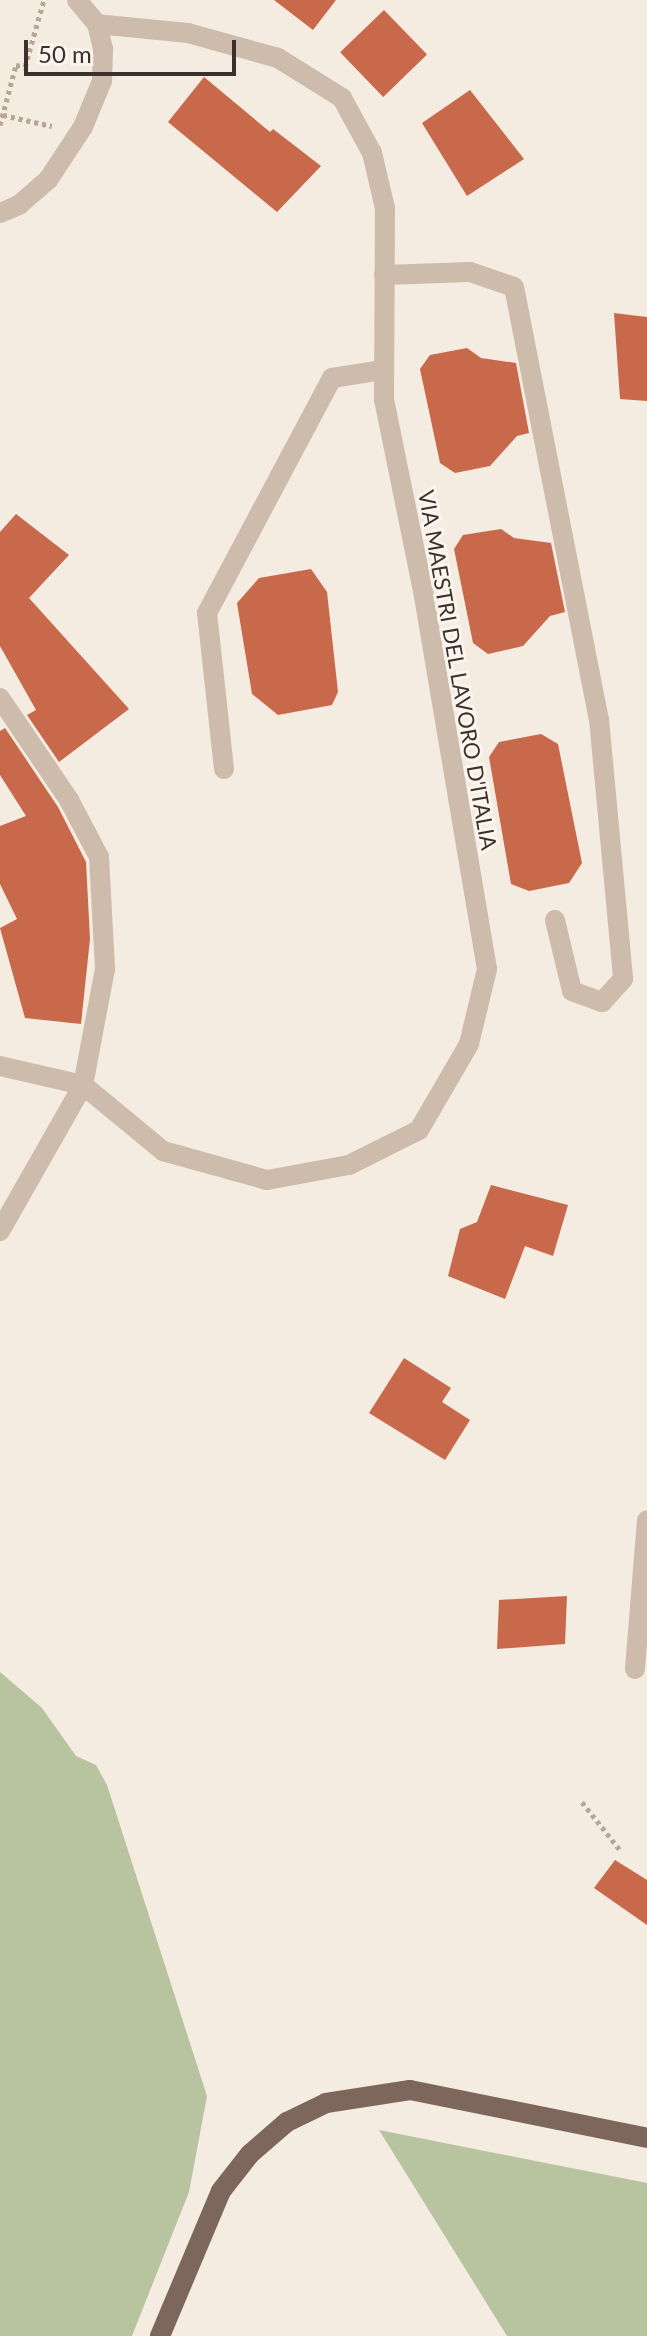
<!DOCTYPE html>
<style>
body{margin:0}
#map{position:relative;width:647px;height:2336px;overflow:hidden;background:#f4ebe1;font-family:Lato,sans-serif}
div>[style]{position:absolute}
.green>*{inset:0;background:#b8c4a0}
.building>*{inset:0;background:#c8694b;transform-origin:0 0}
.path>*{height:5px;margin-top:-2.5px;transform-origin:0;background:repeating-linear-gradient(90deg,#b9a596 0 4px,transparent 0 8px)}
.minor>*{height:20px;margin:-10px;padding:0 10px;transform-origin:10px;border-radius:10px;background:#cdbbac}
.major>*{height:20px;margin:-10px;padding:0 10px;transform-origin:10px;border-radius:10px;background:#7d675c}
span{translate:-50% -50%;white-space:nowrap;text-align:center;line-height:1.15;-webkit-text-stroke:6px #fbf5ee;paint-order:stroke}
.street-label{font-size:22px;color:#3b302b}
.scale{position:absolute;left:24px;top:40px;width:212px;height:36px;box-sizing:border-box;border:4px solid #3b302b;border-top:0;padding-left:10px;font-size:24px;line-height:28px;white-space:nowrap;color:#3b302b;-webkit-text-stroke:6px #fbf5ee;paint-order:stroke}
</style>
<div id="map">
<div class="green">
<div style="clip-path:polygon(0 1672px,42px 1708px,76px 1756px,96px 1765px,107px 1785px,207px 2096px,189px 2192px,132px 2336px,0 2336px)"></div>
<div style="clip-path:polygon(379px 2130px,647px 2183px,647px 2336px,507px 2336px)"></div>
</div>
<div class="building">
<div style="clip-path:polygon(274px 0,336px 0,313px 30px)"></div>
<div style="left:384px;top:10px;width:62px;height:61px;rotate:46deg"></div>
<div style="clip-path:polygon(204px 77px,270px 132px,273px 129px,321px 166px,277px 212px,168px 122px)"></div>
<div style="clip-path:polygon(470px 90px,524px 159px,467px 196px,422px 123px)"></div>
<div style="clip-path:polygon(614px 313px,647px 317px,647px 401px,620px 399px)"></div>
<div style="clip-path:polygon(467px 348px,481px 358px,516px 363px,529px 433px,517px 436px,490px 466px,455px 473px,440px 463px,420px 369px,430px 355px)"></div>
<div style="clip-path:polygon(16px 514px,69px 555px,29px 598px,129px 709px,59px 762px,27px 715px,36px 710px,0 646px,0 532px)"></div>
<div style="clip-path:polygon(501px 529px,514px 538px,551px 543px,565px 612px,550px 616px,523px 646px,488px 654px,473px 643px,454px 549px,463px 535px)"></div>
<div style="clip-path:polygon(311px 569px,327px 592px,338px 692px,332px 705px,278px 715px,252px 694px,237px 603px,259px 578px)"></div>
<div style="clip-path:polygon(5px 728px,58px 807px,86px 862px,90px 939px,81px 1024px,25px 1018px,0 928px,17px 919px,0 884px,0 826px,26px 816px,0 775px,0 731px)"></div>
<div style="clip-path:polygon(541px 734px,558px 744px,582px 863px,569px 883px,529px 891px,511px 884px,489px 757px,499px 742px)"></div>
<div style="clip-path:polygon(491px 1185px,568px 1205px,553px 1256px,525px 1246px,505px 1299px,448px 1276px,460px 1229px,477px 1222px)"></div>
<div style="clip-path:polygon(404px 1358px,451px 1388px,442px 1402px,470px 1420px,445px 1460px,369px 1413px)"></div>
<div style="clip-path:polygon(567px 1596px,565px 1644px,497px 1649px,499px 1600px)"></div>
<div style="clip-path:polygon(615px 1860px,647px 1880px,647px 1925px,594px 1888px)"></div>
</div>
<div class="path">
<div style="left:3px;top:115px;width:50px;rotate:12.7deg"></div>
<div style="left:0;top:125px;width:62px;rotate:-75.1deg"></div>
<div style="left:16px;top:65px;width:9px;rotate:13deg"></div>
<div style="left:25px;top:67px;width:70px;rotate:-74.2deg"></div>
<div style="left:582px;top:1802px;width:61px;rotate:51.6deg"></div>
</div>
<div class="minor">
<div style="left:0;top:213px;width:21px;rotate:-23deg"></div>
<div style="left:19px;top:205px;width:38px;rotate:-41deg"></div>
<div style="left:48px;top:180px;width:64px;rotate:-56.6deg"></div>
<div style="left:83px;top:127px;width:50px;rotate:-67.6deg"></div>
<div style="left:102px;top:81px;width:32px;rotate:-88deg"></div>
<div style="left:103px;top:49px;width:26px;rotate:-103deg"></div>
<div style="left:97px;top:24px;width:31px;rotate:-130deg"></div>
<div style="left:384px;top:275px;width:86px;rotate:-2deg"></div>
<div style="left:470px;top:272px;width:46px;rotate:18.8deg"></div>
<div style="left:514px;top:287px;width:440px;rotate:78.9deg"></div>
<div style="left:599px;top:719px;width:261px;rotate:84.7deg"></div>
<div style="left:623px;top:979px;width:31px;rotate:132deg"></div>
<div style="left:602px;top:1002px;width:32px;rotate:-160deg"></div>
<div style="left:572px;top:991px;width:73px;rotate:-103.5deg"></div>
<div style="left:0;top:698px;width:123px;rotate:55.9deg"></div>
<div style="left:69px;top:800px;width:64px;rotate:62.2deg"></div>
<div style="left:99px;top:857px;width:112px;rotate:86.9deg"></div>
<div style="left:105px;top:969px;width:118px;rotate:100.7deg"></div>
<div style="left:83px;top:1085px;width:168px;rotate:119.6deg"></div>
<div style="left:224px;top:769px;width:157px;rotate:-96.2deg"></div>
<div style="left:207px;top:613px;width:266px;rotate:-62deg"></div>
<div style="left:332px;top:378px;width:52px;rotate:-8.9deg"></div>
<div style="left:0;top:1066px;width:85px;rotate:12.9deg"></div>
<div style="left:83px;top:1085px;width:104px;rotate:39.5deg"></div>
<div style="left:163px;top:1151px;width:108px;rotate:15.6deg"></div>
<div style="left:267px;top:1180px;width:83px;rotate:-10.4deg"></div>
<div style="left:349px;top:1165px;width:78px;rotate:-26.6deg"></div>
<div style="left:419px;top:1130px;width:99px;rotate:-59.8deg"></div>
<div style="left:469px;top:1044px;width:77px;rotate:-76.5deg"></div>
<div style="left:487px;top:969px;width:378px;rotate:-99.6deg"></div>
<div style="left:424px;top:596px;width:200px;rotate:-101.5deg"></div>
<div style="left:384px;top:400px;width:192px;rotate:-89.7deg"></div>
<div style="left:385px;top:208px;width:57px;rotate:-103.3deg"></div>
<div style="left:372px;top:153px;width:63px;rotate:-118.6deg"></div>
<div style="left:342px;top:98px;width:75px;rotate:-148deg"></div>
<div style="left:278px;top:58px;width:93px;rotate:-164.5deg"></div>
<div style="left:188px;top:33px;width:91px;rotate:-174.4deg"></div>
<div style="left:635px;top:1669px;width:149px;rotate:-85.4deg"></div>
</div>
<div class="major">
<div style="left:160px;top:2336px;width:157px;rotate:-67.2deg"></div>
<div style="left:221px;top:2191px;width:47px;rotate:-51.9deg"></div>
<div style="left:250px;top:2154px;width:49px;rotate:-40.9deg"></div>
<div style="left:287px;top:2122px;width:43px;rotate:-26deg"></div>
<div style="left:326px;top:2103px;width:85px;rotate:-8.8deg"></div>
<div style="left:410px;top:2090px;width:242px;rotate:11.4deg"></div>
</div>
<div class="street-label">
<span style="left:458px;top:670px;rotate:80deg">VIA MAESTRI DEL LAVORO D'ITALIA</span>
</div>
<div class="scale">50 m</div>
</div>
